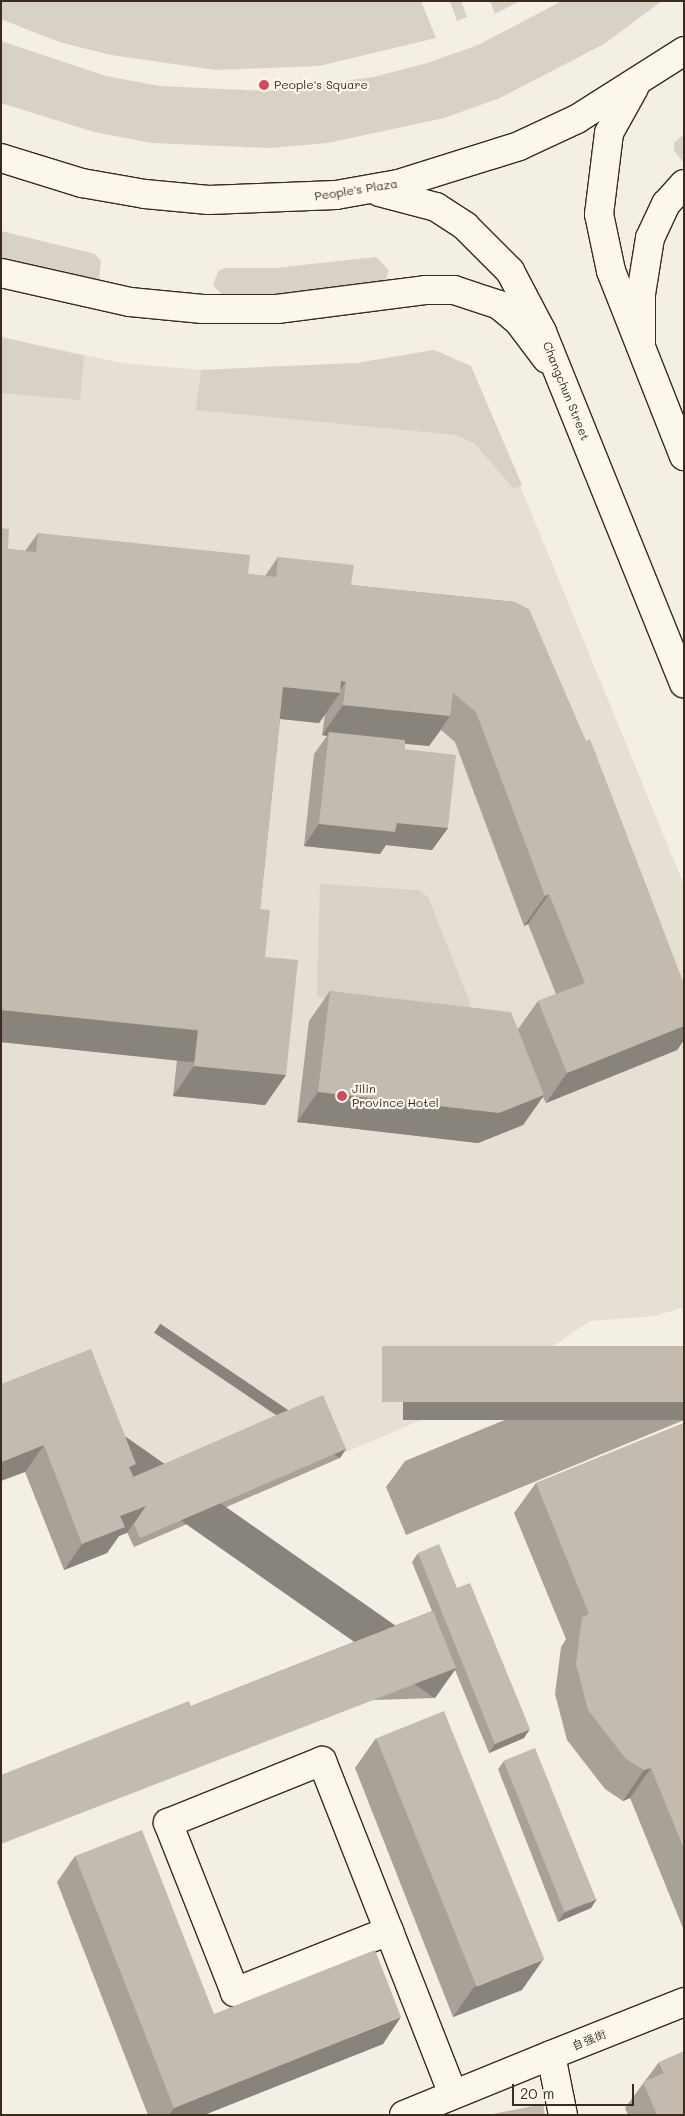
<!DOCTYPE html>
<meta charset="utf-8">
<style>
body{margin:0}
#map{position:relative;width:685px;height:2116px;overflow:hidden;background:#f3efe4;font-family:Mali,"LXGW WenKai TC",sans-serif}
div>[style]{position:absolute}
.built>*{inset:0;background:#e5dfd4}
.green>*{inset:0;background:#d8d1c6}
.roads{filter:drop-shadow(1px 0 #3b2a1e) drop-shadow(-1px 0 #3b2a1e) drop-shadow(0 1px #3b2a1e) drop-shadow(0 -1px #3b2a1e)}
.minor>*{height:28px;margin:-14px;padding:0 14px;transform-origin:14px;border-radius:14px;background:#fbf7ec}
.major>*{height:28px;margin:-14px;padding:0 14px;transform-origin:14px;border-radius:14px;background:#fbf7ec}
.wall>*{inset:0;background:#a8a197}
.shaded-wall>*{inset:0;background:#88837b;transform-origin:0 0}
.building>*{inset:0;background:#c3bbb0;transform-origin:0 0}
.dots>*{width:14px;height:14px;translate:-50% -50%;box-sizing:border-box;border:2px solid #fbf7ec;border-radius:50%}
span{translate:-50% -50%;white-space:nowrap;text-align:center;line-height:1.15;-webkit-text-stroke:4.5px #fbf7ec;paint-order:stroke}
.poi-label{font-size:12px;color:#3b2a1e}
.left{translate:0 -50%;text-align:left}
.street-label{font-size:12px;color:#3b2a1e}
.frame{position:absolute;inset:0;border:2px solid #3b2a1e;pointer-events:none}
.scale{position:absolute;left:512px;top:2084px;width:122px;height:22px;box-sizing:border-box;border:2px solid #3b2a1e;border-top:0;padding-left:6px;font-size:15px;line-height:18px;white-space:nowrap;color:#3b2a1e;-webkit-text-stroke:4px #fbf7ec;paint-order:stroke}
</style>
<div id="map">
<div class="built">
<div style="clip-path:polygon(1px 337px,122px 363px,201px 370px,357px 363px,434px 350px,471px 366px,684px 885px,684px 1307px,655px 1316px,590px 1321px,484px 1393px,344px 1453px,320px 1397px,120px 1482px,1px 1397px)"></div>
</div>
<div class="green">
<div style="clip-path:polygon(1px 1px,421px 1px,436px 38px,319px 66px,215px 70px,111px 55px,59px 42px,1px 19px)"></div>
<div style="clip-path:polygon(450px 1px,461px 1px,467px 17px,457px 21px)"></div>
<div style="clip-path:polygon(490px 1px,520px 1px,495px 14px)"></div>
<div style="clip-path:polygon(562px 1px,662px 1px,604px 44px,500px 98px,444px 118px,328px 143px,270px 148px,152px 143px,94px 132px,1px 103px,1px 41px,106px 76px,160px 86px,268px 91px,374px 77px,427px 63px,478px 45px)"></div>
<div style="clip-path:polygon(684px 134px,684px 163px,674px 151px,674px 143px)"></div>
<div style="clip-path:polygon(1px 231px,95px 254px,101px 261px,99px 279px,91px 283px,1px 261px)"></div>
<div style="clip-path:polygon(376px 257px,389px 270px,383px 286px,276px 297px,224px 297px,213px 285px,218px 271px,225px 268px,275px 268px)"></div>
<div style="clip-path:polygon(1px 337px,84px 356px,80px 400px,1px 393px)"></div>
<div style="clip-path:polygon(434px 350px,471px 366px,522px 485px,514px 489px,474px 443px,456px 435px,196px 410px,201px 370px,357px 363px)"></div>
<div style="clip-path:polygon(320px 884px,419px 890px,428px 897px,474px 1013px,317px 997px)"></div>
</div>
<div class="roads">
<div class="minor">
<div style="left:1px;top:273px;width:132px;rotate:12.7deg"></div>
<div style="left:130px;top:302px;width:73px;rotate:5.5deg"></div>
<div style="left:203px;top:309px;width:74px"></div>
<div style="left:277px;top:309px;width:149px;rotate:-7.3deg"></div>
<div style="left:425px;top:290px;width:29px"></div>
<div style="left:454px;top:290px;width:47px;rotate:18.4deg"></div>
<div style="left:499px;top:305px;width:26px;rotate:40deg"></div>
<div style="left:519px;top:322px;width:46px;rotate:52.9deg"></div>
<div style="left:641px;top:346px;width:52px;rotate:-90deg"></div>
<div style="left:641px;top:294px;width:57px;rotate:-80.9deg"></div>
<div style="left:650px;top:238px;width:38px;rotate:-65deg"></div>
<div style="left:666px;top:204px;width:27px;rotate:-48deg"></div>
<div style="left:389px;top:1931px;width:166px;rotate:158.4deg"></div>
<div style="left:235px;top:1992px;width:182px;rotate:-111.6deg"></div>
<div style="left:168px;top:1823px;width:166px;rotate:-21.9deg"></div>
<div style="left:322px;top:1761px;width:183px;rotate:68.5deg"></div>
<div style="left:389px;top:1931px;width:175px;rotate:68.6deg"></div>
<div style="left:404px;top:2115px;width:159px;rotate:-22.2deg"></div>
<div style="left:563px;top:2115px;width:61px;rotate:-101.3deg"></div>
<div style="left:551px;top:2055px;width:143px;rotate:-21.7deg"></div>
</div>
<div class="major">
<div style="left:634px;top:88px;width:51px;rotate:119.1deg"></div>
<div style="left:609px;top:133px;width:82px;rotate:97deg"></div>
<div style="left:599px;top:214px;width:58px;rotate:78.1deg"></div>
<div style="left:611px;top:271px;width:199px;rotate:68.5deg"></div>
<div style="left:1px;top:158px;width:85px;rotate:17.2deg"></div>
<div style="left:82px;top:183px;width:64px;rotate:9.9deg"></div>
<div style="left:145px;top:194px;width:64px;rotate:5.4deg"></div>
<div style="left:209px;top:200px;width:127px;rotate:-2.3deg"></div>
<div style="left:336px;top:195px;width:63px;rotate:-10.1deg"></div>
<div style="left:398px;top:184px;width:127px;rotate:-17.4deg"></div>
<div style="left:519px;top:146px;width:64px;rotate:-25deg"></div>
<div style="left:577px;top:119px;width:127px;rotate:-32.4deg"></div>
<div style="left:379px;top:192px;width:59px;rotate:14.7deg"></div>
<div style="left:436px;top:207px;width:35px;rotate:33deg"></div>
<div style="left:465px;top:226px;width:64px;rotate:45deg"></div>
<div style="left:510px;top:271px;width:69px;rotate:62.3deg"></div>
<div style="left:542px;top:332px;width:379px;rotate:68deg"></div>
</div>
</div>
<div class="wall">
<div style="clip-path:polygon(1px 528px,8px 549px,25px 551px,38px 533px,248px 574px,265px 576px,278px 557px,351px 585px,515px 602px,684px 984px,684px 1040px,677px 1050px,546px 1103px,543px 1097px,523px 1125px,478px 1143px,297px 1122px,309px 1021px,330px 991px,518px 1029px,538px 1001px,556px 994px,528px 924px,524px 926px,455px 742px,441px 730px,429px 746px,405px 744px,405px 749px,448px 828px,432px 850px,386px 845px,380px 854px,304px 846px,314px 754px,327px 736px,322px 735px,325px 715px,319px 723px,280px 719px,260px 909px,265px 957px,286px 1075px,265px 1105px,173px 1096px,177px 1060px,1px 1042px)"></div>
<div style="clip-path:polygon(684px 1346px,684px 1420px,406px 1535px,386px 1487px,405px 1461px)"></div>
<div style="clip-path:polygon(1px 1384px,136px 1464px,131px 1471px,133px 1477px,346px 1449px,340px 1458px,134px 1547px,127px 1532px,119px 1536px,107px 1553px,64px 1570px,25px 1472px)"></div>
<div style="clip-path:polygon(684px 1423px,684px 1928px,683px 1928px,630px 1798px,623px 1801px,605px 1789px,567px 1740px,555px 1694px,561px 1647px,566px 1639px,514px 1513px,536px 1483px)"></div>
<div style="clip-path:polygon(418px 1553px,457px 1588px,524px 1738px,489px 1753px,455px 1670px,435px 1698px,191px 1706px,432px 1611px,412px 1562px)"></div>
<div style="clip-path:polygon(376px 1738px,522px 1990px,453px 2017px,355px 1768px)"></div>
<div style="clip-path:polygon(504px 1761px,591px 1908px,558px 1922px,498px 1769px)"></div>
<div style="clip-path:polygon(75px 1856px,214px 2014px,383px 2044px,204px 2115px,148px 2115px,57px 1882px)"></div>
<div style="clip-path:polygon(659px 2062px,684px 2115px,628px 2115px,625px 2108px)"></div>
</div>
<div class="shaded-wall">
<div style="clip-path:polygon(341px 681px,346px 682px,338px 693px,340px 693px,319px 723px,262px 717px,283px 687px)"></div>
<div style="clip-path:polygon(343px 705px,450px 716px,429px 746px,329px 736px,329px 732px,327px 736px,322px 735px)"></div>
<div style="clip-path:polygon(397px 823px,448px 828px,432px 850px,386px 845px,380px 854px,304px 846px,319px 824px)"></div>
<div style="clip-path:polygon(549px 894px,528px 924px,524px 926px,545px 896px)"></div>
<div style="left:1px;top:1010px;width:198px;height:32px;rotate:6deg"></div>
<div style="clip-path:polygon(684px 1026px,684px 1040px,677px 1050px,546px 1103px,567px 1073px)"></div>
<div style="clip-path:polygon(194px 1066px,286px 1075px,265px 1105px,173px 1096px)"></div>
<div style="clip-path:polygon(318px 1092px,544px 1095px,523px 1125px,478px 1143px,297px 1122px)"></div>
<div style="left:684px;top:1402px;width:18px;height:281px;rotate:90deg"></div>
<div style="clip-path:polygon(44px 1445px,25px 1472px,1px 1481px,1px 1462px)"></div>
<div style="left:346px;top:1449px;width:11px;height:224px;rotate:124deg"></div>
<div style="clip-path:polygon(136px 1464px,119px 1488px,129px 1467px)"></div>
<div style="clip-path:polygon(146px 1506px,127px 1533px,119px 1536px,107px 1553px,64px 1570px,82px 1544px,120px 1516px)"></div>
<div style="left:456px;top:1668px;width:37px;height:488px;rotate:125deg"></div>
<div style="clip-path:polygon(530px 1729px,524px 1738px,489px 1753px,495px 1744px)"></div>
<div style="clip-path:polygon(651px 1768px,630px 1798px,623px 1801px,644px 1770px)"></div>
<div style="clip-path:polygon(597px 1899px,591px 1908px,558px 1922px,564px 1913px)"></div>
<div style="clip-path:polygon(543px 1960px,522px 1990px,453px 2017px,474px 1987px)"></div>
<div style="clip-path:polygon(401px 2017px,383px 2044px,204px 2115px,169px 2115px,174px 2108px)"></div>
</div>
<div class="building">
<div style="clip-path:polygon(1px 528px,9px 529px,8px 549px,36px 552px,38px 533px,250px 555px,248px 574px,276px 577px,278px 557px,354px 565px,351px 585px,515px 602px,529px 609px,586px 741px,590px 739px,684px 984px,684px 1026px,567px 1073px,538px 1001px,585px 983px,549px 894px,545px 896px,476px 712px,453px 693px,450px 716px,343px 705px,346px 682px,341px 681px,340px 693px,283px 687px,260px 909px,270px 910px,265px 957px,298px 960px,286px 1075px,194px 1066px,198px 1030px,1px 1010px)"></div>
<div style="clip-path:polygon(329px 732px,405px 740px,405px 749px,456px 755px,448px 828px,397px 823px,395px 832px,319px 824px)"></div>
<div style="clip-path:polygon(330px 991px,511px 1012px,544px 1095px,499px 1113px,318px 1092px)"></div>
<div style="left:684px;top:1346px;width:56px;height:302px;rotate:90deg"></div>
<div style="clip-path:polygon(91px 1349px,136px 1464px,129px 1467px,146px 1506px,120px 1516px,125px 1527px,82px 1544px,44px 1445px,1px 1462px,1px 1384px)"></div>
<div style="clip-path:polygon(323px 1395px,346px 1449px,140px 1538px,134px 1524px,146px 1506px,133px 1477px)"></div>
<div style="clip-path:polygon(684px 1423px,684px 1849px,651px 1768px,644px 1770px,626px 1759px,588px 1710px,576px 1664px,582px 1617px,589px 1614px,536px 1483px)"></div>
<div style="clip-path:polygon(439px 1544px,457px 1588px,470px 1583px,530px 1729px,495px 1744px,418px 1553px)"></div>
<div style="clip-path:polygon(433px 1611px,456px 1668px,1px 1844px,1px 1775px,189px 1701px,191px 1706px)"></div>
<div style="left:444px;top:1711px;width:268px;height:73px;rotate:68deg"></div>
<div style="left:535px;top:1748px;width:163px;height:34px;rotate:68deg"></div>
<div style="clip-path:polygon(142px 1830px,214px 2014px,375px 1950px,401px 2017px,174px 2108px,75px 1856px)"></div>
<div style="clip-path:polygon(684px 2051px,684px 2115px,657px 2115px,643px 2082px,664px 2073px,659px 2062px)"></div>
<div style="clip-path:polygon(543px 2104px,545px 2115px,488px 2115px)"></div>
</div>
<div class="dots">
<div style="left:264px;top:85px;background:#d1495b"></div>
<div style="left:342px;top:1096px;background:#d1495b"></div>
</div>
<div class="poi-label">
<span class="left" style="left:274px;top:85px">People's Square</span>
<span class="left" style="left:352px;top:1096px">Jilin<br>Province Hotel</span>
</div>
<div class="street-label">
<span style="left:356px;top:190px;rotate:-9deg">People's Plaza</span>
<span style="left:566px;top:391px;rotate:68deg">Changchun Street</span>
<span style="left:589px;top:2040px;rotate:-22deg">自强街</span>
</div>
<div class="frame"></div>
<div class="scale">20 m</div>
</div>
